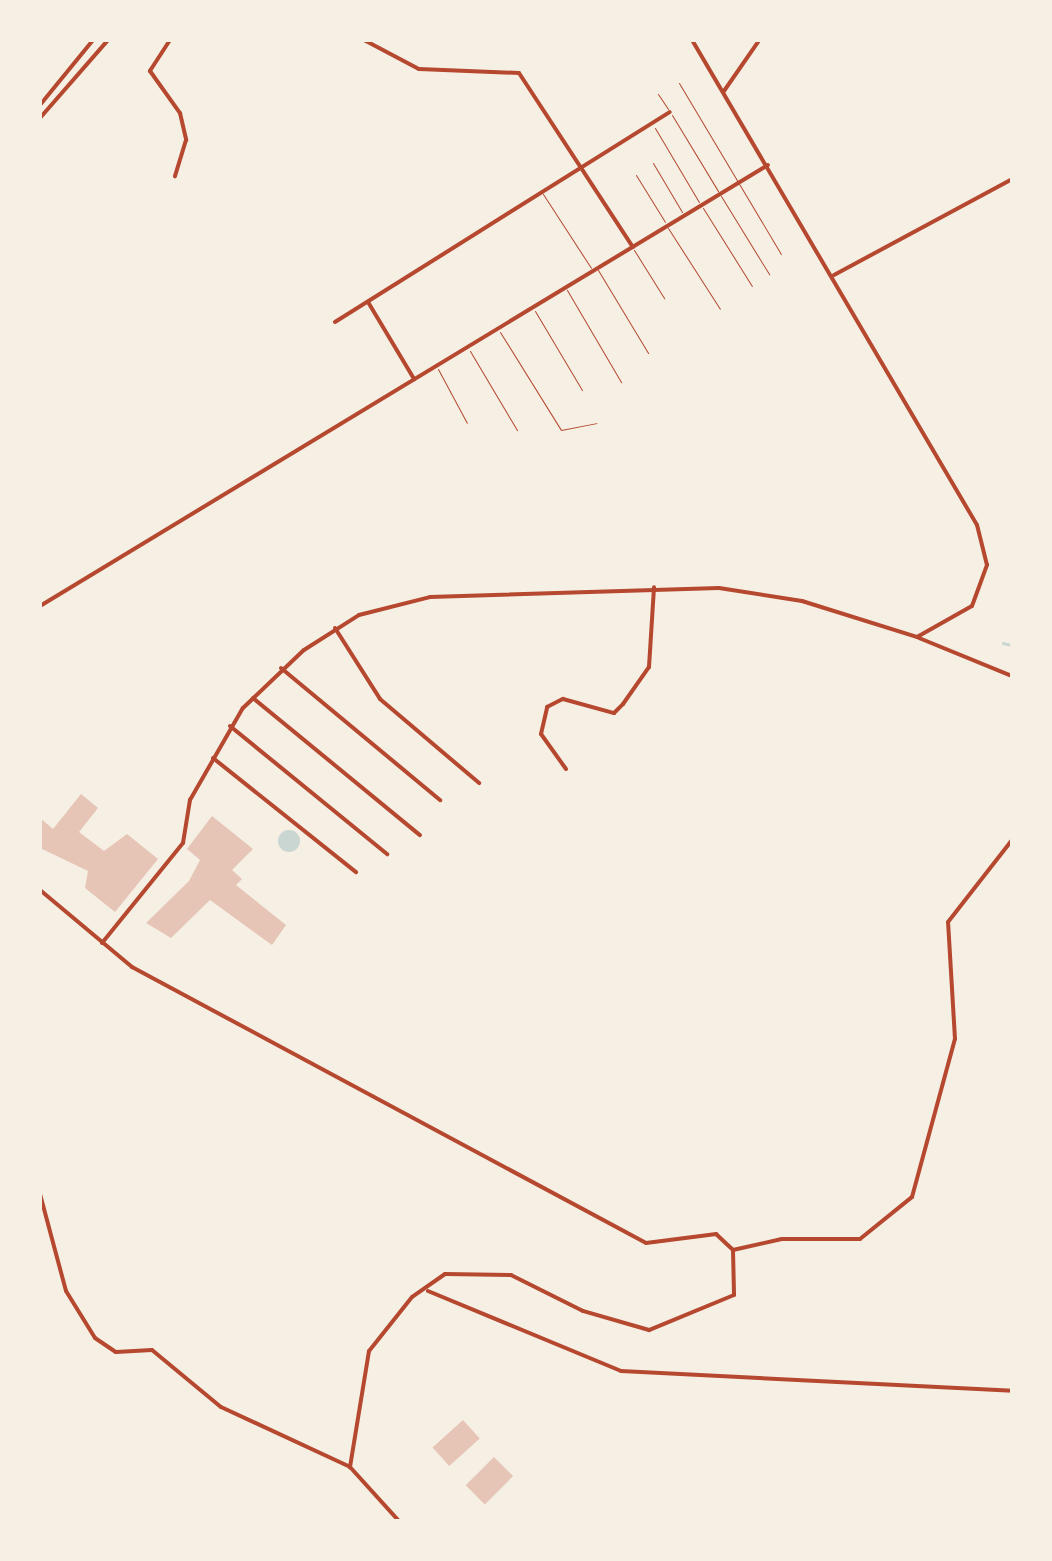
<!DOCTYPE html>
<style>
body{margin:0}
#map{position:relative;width:1052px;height:1561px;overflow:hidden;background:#f6efe4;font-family:Inter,sans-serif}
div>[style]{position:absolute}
.water>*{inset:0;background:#c9d6d2}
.round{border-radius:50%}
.stream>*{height:2.5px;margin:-1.25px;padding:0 1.25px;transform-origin:1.25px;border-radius:1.25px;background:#c9d6d2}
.building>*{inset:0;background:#e6c5b7;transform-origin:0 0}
.service>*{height:1px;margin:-0.5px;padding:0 0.5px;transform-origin:0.5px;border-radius:0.5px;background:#b5482f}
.minor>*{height:4px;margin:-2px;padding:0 2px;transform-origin:2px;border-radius:2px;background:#b5482f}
.tertiary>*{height:4px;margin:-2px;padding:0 2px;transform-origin:2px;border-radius:2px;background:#b5482f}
span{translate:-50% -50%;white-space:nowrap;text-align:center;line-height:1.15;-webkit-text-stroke:8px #f6efe4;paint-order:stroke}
.frame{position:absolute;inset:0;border:42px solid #f6efe4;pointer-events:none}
</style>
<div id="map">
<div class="water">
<div class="round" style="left:278px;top:830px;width:22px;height:22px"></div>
</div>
<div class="stream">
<div style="left:1003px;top:643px;width:9px;rotate:13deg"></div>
</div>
<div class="building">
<div style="clip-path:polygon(81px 794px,98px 808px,79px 832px,104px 851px,127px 834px,158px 859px,115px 912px,85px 888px,88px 871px,40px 848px,40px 818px,53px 829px)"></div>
<div style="clip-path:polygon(212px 816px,253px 849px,232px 870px,242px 879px,236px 885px,286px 925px,272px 945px,210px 900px,171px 938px,146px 923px,189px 881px,200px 860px,187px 849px)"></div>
<div style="left:463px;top:1420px;width:25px;height:41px;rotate:48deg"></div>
<div style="left:494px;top:1457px;width:27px;height:40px;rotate:45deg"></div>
</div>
<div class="service">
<div style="left:679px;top:83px;width:199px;rotate:59.2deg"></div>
<div style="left:658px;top:94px;width:18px;rotate:56deg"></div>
<div style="left:672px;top:115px;width:89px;rotate:58.8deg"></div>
<div style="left:655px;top:128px;width:86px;rotate:59.3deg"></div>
<div style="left:653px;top:163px;width:57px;rotate:59.4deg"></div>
<div style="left:636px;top:175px;width:55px;rotate:58.3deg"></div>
<div style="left:543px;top:194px;width:88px;rotate:57deg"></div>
<div style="left:721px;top:196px;width:92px;rotate:58.4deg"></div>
<div style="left:703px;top:208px;width:92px;rotate:57.9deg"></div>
<div style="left:668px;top:228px;width:96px;rotate:57.3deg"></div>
<div style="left:634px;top:250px;width:57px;rotate:58deg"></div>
<div style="left:598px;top:270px;width:97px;rotate:58.9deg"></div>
<div style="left:567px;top:290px;width:107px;rotate:59.6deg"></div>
<div style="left:535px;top:311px;width:92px;rotate:59.3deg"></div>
<div style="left:500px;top:332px;width:115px;rotate:58.1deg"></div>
<div style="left:561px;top:430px;width:36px;rotate:-11deg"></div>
<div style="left:470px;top:351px;width:92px;rotate:59.3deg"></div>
<div style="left:438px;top:369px;width:61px;rotate:61.8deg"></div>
</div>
<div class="minor">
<div style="left:170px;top:40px;width:37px;rotate:123deg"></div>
<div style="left:150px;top:71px;width:52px;rotate:54.5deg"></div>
<div style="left:180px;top:113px;width:28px;rotate:77deg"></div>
<div style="left:186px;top:140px;width:38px;rotate:107deg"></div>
<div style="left:364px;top:40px;width:62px;rotate:27.8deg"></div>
<div style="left:419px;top:69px;width:100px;rotate:2.3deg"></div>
<div style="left:519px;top:73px;width:208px;rotate:56.8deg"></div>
<div style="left:724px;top:91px;width:60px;rotate:-55.2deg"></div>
<div style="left:834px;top:275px;width:202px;rotate:-28.3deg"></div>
<div style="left:368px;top:302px;width:90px;rotate:59.1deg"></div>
<div style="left:335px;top:322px;width:395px;rotate:-32.1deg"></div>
<div style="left:40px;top:606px;width:851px;rotate:-31.21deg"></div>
<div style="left:335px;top:628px;width:84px;rotate:57.6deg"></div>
<div style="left:380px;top:699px;width:130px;rotate:40.3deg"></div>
<div style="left:919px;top:638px;width:100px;rotate:22.2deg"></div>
<div style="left:281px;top:668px;width:207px;rotate:39.7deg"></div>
<div style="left:253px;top:698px;width:216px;rotate:39.4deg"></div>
<div style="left:230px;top:726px;width:203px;rotate:39.2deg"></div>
<div style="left:213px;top:758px;width:183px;rotate:38.6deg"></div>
<div style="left:566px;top:769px;width:43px;rotate:-125.5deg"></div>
<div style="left:541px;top:734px;width:28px;rotate:-77deg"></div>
<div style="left:547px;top:707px;width:18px;rotate:-27deg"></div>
<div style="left:563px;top:699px;width:53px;rotate:15.4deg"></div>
<div style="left:614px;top:713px;width:13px;rotate:-45deg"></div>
<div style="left:623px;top:704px;width:45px;rotate:-54.9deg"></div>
<div style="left:649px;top:667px;width:80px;rotate:-86.4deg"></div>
<div style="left:40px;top:890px;width:120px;rotate:39.9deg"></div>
<div style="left:132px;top:967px;width:583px;rotate:28.23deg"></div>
<div style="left:646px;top:1243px;width:71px;rotate:-7.3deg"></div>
<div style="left:716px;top:1234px;width:23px;rotate:43deg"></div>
<div style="left:733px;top:1250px;width:45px;rotate:88.7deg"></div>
<div style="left:734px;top:1295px;width:92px;rotate:157.6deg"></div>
<div style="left:649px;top:1330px;width:69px;rotate:-163.9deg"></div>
<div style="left:583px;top:1311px;width:80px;rotate:-153.4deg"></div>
<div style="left:511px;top:1275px;width:66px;rotate:-179.1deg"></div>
<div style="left:445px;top:1274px;width:40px;rotate:145.1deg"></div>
<div style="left:412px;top:1297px;width:69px;rotate:128.5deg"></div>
<div style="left:369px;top:1351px;width:118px;rotate:99.3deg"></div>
<div style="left:102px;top:943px;width:129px;rotate:-51deg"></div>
<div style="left:183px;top:843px;width:44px;rotate:-80.8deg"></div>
<div style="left:190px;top:800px;width:106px;rotate:-60.1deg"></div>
<div style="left:243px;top:708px;width:84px;rotate:-43.6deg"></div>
<div style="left:304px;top:650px;width:65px;rotate:-32.5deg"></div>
<div style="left:359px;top:615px;width:73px;rotate:-14.2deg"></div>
<div style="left:430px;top:597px;width:289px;rotate:-1.8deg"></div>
<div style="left:719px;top:588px;width:84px;rotate:8.9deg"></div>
<div style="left:802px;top:601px;width:121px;rotate:17.4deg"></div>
<div style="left:917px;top:637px;width:63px;rotate:-29.4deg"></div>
<div style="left:972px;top:606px;width:44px;rotate:-69.9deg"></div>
<div style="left:987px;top:565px;width:41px;rotate:-104deg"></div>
<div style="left:977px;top:525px;width:563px;rotate:-120.44deg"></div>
<div style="left:733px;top:1250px;width:50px;rotate:-12.7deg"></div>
<div style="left:782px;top:1239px;width:78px"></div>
<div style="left:860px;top:1239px;width:67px;rotate:-38.9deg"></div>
<div style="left:912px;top:1197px;width:164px;rotate:-74.8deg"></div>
<div style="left:955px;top:1039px;width:117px;rotate:-93.4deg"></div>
<div style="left:948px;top:922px;width:104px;rotate:-52deg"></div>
<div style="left:428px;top:1291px;width:209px;rotate:22.5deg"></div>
<div style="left:621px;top:1371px;width:392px;rotate:2.9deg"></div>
</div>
<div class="tertiary">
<div style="left:740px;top:40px;width:76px"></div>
<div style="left:40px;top:105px;width:84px;rotate:-50.8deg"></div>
<div style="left:40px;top:118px;width:103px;rotate:-48.9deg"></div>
<div style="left:40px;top:1194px;width:100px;rotate:75deg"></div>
<div style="left:66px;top:1291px;width:55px;rotate:58.3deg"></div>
<div style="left:95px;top:1338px;width:25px;rotate:34deg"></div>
<div style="left:116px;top:1352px;width:36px;rotate:-3deg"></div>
<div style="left:152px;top:1350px;width:89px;rotate:39.6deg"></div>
<div style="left:221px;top:1407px;width:142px;rotate:24.9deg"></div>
<div style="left:350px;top:1467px;width:73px;rotate:47.8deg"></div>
</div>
<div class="frame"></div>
</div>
